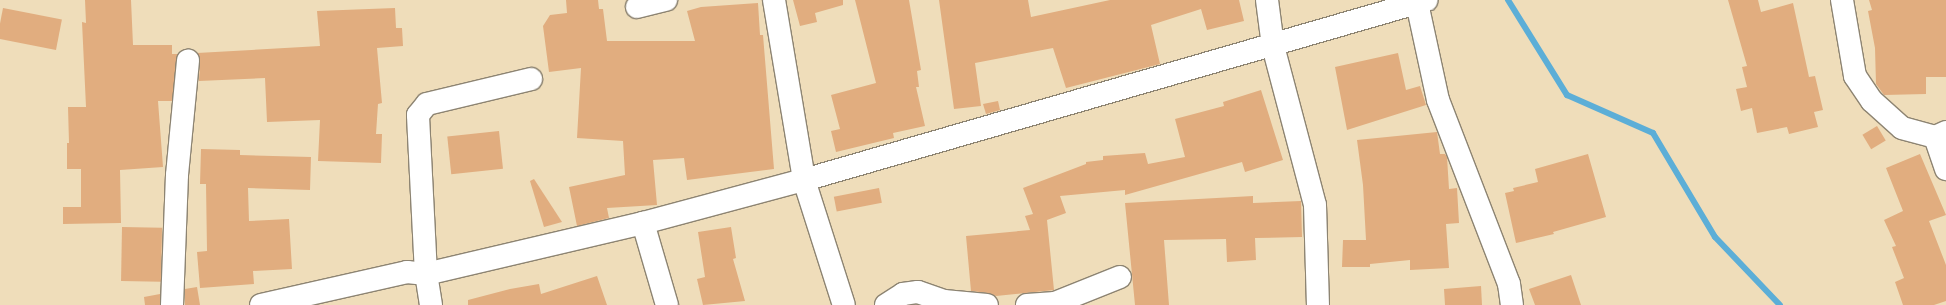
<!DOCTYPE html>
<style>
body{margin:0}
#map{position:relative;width:1946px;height:305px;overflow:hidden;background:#efddba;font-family:Cardo,serif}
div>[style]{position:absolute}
.stream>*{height:6px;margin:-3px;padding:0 3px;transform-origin:3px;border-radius:3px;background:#5caed7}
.building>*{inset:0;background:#e1ad7f;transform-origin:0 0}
.roads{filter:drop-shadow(1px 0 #8d8472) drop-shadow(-1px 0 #8d8472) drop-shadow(0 1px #8d8472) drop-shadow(0 -1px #8d8472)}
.street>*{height:22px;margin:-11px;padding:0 11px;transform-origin:11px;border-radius:11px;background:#fff}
.secondary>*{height:22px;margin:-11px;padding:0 11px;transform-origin:11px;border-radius:11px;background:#fff}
span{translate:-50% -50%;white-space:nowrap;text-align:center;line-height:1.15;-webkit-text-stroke:3px #f7f3e8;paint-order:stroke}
</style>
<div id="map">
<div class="stream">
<div style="left:1508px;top:0;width:112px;rotate:58.2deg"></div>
<div style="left:1567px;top:95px;width:94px;rotate:23.8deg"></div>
<div style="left:1653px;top:133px;width:121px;rotate:59.2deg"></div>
<div style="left:1715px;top:237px;width:94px;rotate:46.3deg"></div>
</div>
<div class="building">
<div style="clip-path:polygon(85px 0,131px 0,133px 45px,172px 45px,172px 54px,178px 54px,172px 101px,158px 101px,163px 167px,120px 170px,121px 223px,63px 224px,63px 207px,81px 207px,81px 169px,67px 169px,67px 143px,69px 143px,68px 107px,86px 107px,82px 22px,86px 23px)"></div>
<div style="clip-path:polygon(566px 0,598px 0,599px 9px,603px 9px,607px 41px,695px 41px,687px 11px,701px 7px,758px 3px,760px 35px,763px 35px,774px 169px,687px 180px,684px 158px,653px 160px,657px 205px,607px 208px,609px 218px,577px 226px,569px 187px,625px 175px,623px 141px,577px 138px,581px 68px,549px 72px,543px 26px,550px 15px,567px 13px)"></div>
<div style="clip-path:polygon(793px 0,843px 0,843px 5px,815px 13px,817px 22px,800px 26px)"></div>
<div style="clip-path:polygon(855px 0,909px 0,921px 70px,917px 71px,919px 87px,916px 87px,925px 126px,893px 133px,894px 138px,836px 152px,831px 131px,840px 129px,831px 95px,876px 83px)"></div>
<div style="clip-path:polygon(939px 0,1028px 0,1031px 17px,1110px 0,1239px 0,1244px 21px,1207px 30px,1201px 9px,1151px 25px,1160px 64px,1066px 88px,1053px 48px,975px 63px,981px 106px,954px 109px)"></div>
<div style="clip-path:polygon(1728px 0,1758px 0,1761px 12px,1793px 3px,1809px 77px,1815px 76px,1823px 110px,1814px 112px,1818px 127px,1789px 134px,1787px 127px,1757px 133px,1752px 108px,1741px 111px,1736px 89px,1747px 87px,1742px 67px,1747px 66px)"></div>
<div style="clip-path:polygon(1869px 0,1946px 0,1946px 77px,1926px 77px,1926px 94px,1884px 95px,1876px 84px,1875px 48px,1868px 11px,1872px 10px)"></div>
<div style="left:3px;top:8px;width:60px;height:31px;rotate:11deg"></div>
<div style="clip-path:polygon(395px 8px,396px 28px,402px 28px,403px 46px,377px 48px,382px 103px,378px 104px,376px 134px,382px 134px,381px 163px,318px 161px,320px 120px,267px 122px,265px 78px,199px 81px,200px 62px,197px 53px,320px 46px,317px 11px)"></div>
<div style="clip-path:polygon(1398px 53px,1406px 90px,1420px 86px,1426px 105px,1347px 130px,1335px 67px)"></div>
<div style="clip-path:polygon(1261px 90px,1283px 160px,1245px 172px,1242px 162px,1125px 195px,1125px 190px,1060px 196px,1066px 213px,1047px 220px,1054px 290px,996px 296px,988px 293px,971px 291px,966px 236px,1030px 230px,1025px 216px,1033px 214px,1023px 188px,1086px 164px,1086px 162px,1103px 160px,1103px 156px,1145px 153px,1148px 164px,1185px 157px,1175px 119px,1224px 106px,1223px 102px)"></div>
<div style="clip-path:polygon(998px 101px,1000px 110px,986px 114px,983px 104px)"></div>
<div style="left:1877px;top:126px;width:17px;height:17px;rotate:59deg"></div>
<div style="left:499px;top:131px;width:38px;height:52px;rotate:84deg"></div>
<div style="clip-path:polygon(1437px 132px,1440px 154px,1445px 154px,1447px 157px,1449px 189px,1457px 188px,1459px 223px,1446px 224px,1449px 268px,1410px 270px,1410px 260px,1370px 264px,1370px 267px,1342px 267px,1343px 240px,1366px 240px,1363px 185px,1357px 140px)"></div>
<div style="clip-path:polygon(201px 149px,240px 150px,240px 155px,311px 157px,310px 190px,248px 188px,249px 221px,289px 219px,292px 269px,253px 271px,254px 284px,200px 288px,197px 252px,207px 251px,206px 184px,200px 184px)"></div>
<div style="clip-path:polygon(1588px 154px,1606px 217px,1553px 232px,1554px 234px,1516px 243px,1505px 193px,1514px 191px,1513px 188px,1538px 182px,1535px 169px)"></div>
<div style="clip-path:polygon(1920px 154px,1946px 215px,1929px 221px,1946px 265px,1946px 301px,1934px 305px,1903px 305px,1895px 282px,1904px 278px,1892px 247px,1896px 246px,1884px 220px,1903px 211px,1886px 168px)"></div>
<div style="clip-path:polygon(534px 179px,562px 222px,544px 227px,530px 181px)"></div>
<div style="left:879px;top:188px;width:15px;height:46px;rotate:79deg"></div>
<div style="clip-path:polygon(1253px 196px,1253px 203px,1301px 201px,1302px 237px,1255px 238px,1256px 260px,1227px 262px,1226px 239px,1164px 240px,1169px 305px,1135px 305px,1125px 203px)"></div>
<div style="left:122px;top:227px;width:40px;height:54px;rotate:1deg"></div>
<div style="clip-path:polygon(731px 227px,736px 258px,733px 259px,745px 301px,703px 305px,697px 279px,705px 277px,698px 232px)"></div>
<div style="clip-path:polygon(1571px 275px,1581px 305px,1535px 305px,1529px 289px)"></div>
<div style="clip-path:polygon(597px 276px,607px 305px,468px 305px,468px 300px,510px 289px,539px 284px,541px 294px)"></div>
<div style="clip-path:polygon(1481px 286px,1482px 305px,1445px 305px,1444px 289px)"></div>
<div style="clip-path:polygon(197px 287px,200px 305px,185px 305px,185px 289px)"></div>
<div style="clip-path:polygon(160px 294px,160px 305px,145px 305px,144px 297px)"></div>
</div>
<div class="roads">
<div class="street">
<div style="left:774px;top:0;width:182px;rotate:80.5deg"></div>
<div style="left:804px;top:180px;width:131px;rotate:72.3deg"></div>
<div style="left:1267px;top:0;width:46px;rotate:82.6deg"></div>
<div style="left:1273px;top:46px;width:164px;rotate:75.2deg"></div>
<div style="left:1315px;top:205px;width:100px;rotate:88.3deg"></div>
<div style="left:1842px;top:0;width:77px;rotate:80.3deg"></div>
<div style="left:1855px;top:76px;width:30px;rotate:56deg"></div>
<div style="left:1872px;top:101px;width:40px;rotate:42deg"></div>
<div style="left:1902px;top:128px;width:34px;rotate:15deg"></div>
<div style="left:1935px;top:137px;width:12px;rotate:-24deg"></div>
<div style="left:1417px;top:3px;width:99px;rotate:77.8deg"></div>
<div style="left:1438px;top:100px;width:197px;rotate:68.9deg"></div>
<div style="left:1509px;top:284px;width:21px;rotate:82deg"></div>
<div style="left:637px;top:7px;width:30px;rotate:-14deg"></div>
<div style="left:1935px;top:137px;width:34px;rotate:71deg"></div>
<div style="left:643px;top:223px;width:85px;rotate:73.7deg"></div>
<div style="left:172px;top:305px;width:130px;rotate:-87.8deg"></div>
<div style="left:177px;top:175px;width:115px;rotate:-84.5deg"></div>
<div style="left:431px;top:305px;width:31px;rotate:-99deg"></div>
<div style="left:426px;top:274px;width:159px;rotate:-92.9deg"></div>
<div style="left:418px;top:115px;width:14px;rotate:-51deg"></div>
<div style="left:427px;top:104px;width:107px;rotate:-13.5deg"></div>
<div style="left:886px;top:305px;width:20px;rotate:-33deg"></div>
<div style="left:903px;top:294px;width:15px;rotate:-8deg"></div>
<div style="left:918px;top:292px;width:28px;rotate:19deg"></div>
<div style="left:944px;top:301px;width:43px;rotate:5.3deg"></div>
<div style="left:1027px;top:305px;width:28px;rotate:-4deg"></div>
<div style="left:1055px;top:303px;width:70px;rotate:-21.8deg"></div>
</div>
<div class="secondary">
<div style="left:261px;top:305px;width:150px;rotate:-12.7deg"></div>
<div style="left:407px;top:272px;width:19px;rotate:6deg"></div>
<div style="left:426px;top:274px;width:223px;rotate:-13.2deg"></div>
<div style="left:643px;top:223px;width:167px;rotate:-15deg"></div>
<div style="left:804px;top:180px;width:648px;rotate:-16.12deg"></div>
</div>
</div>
</div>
